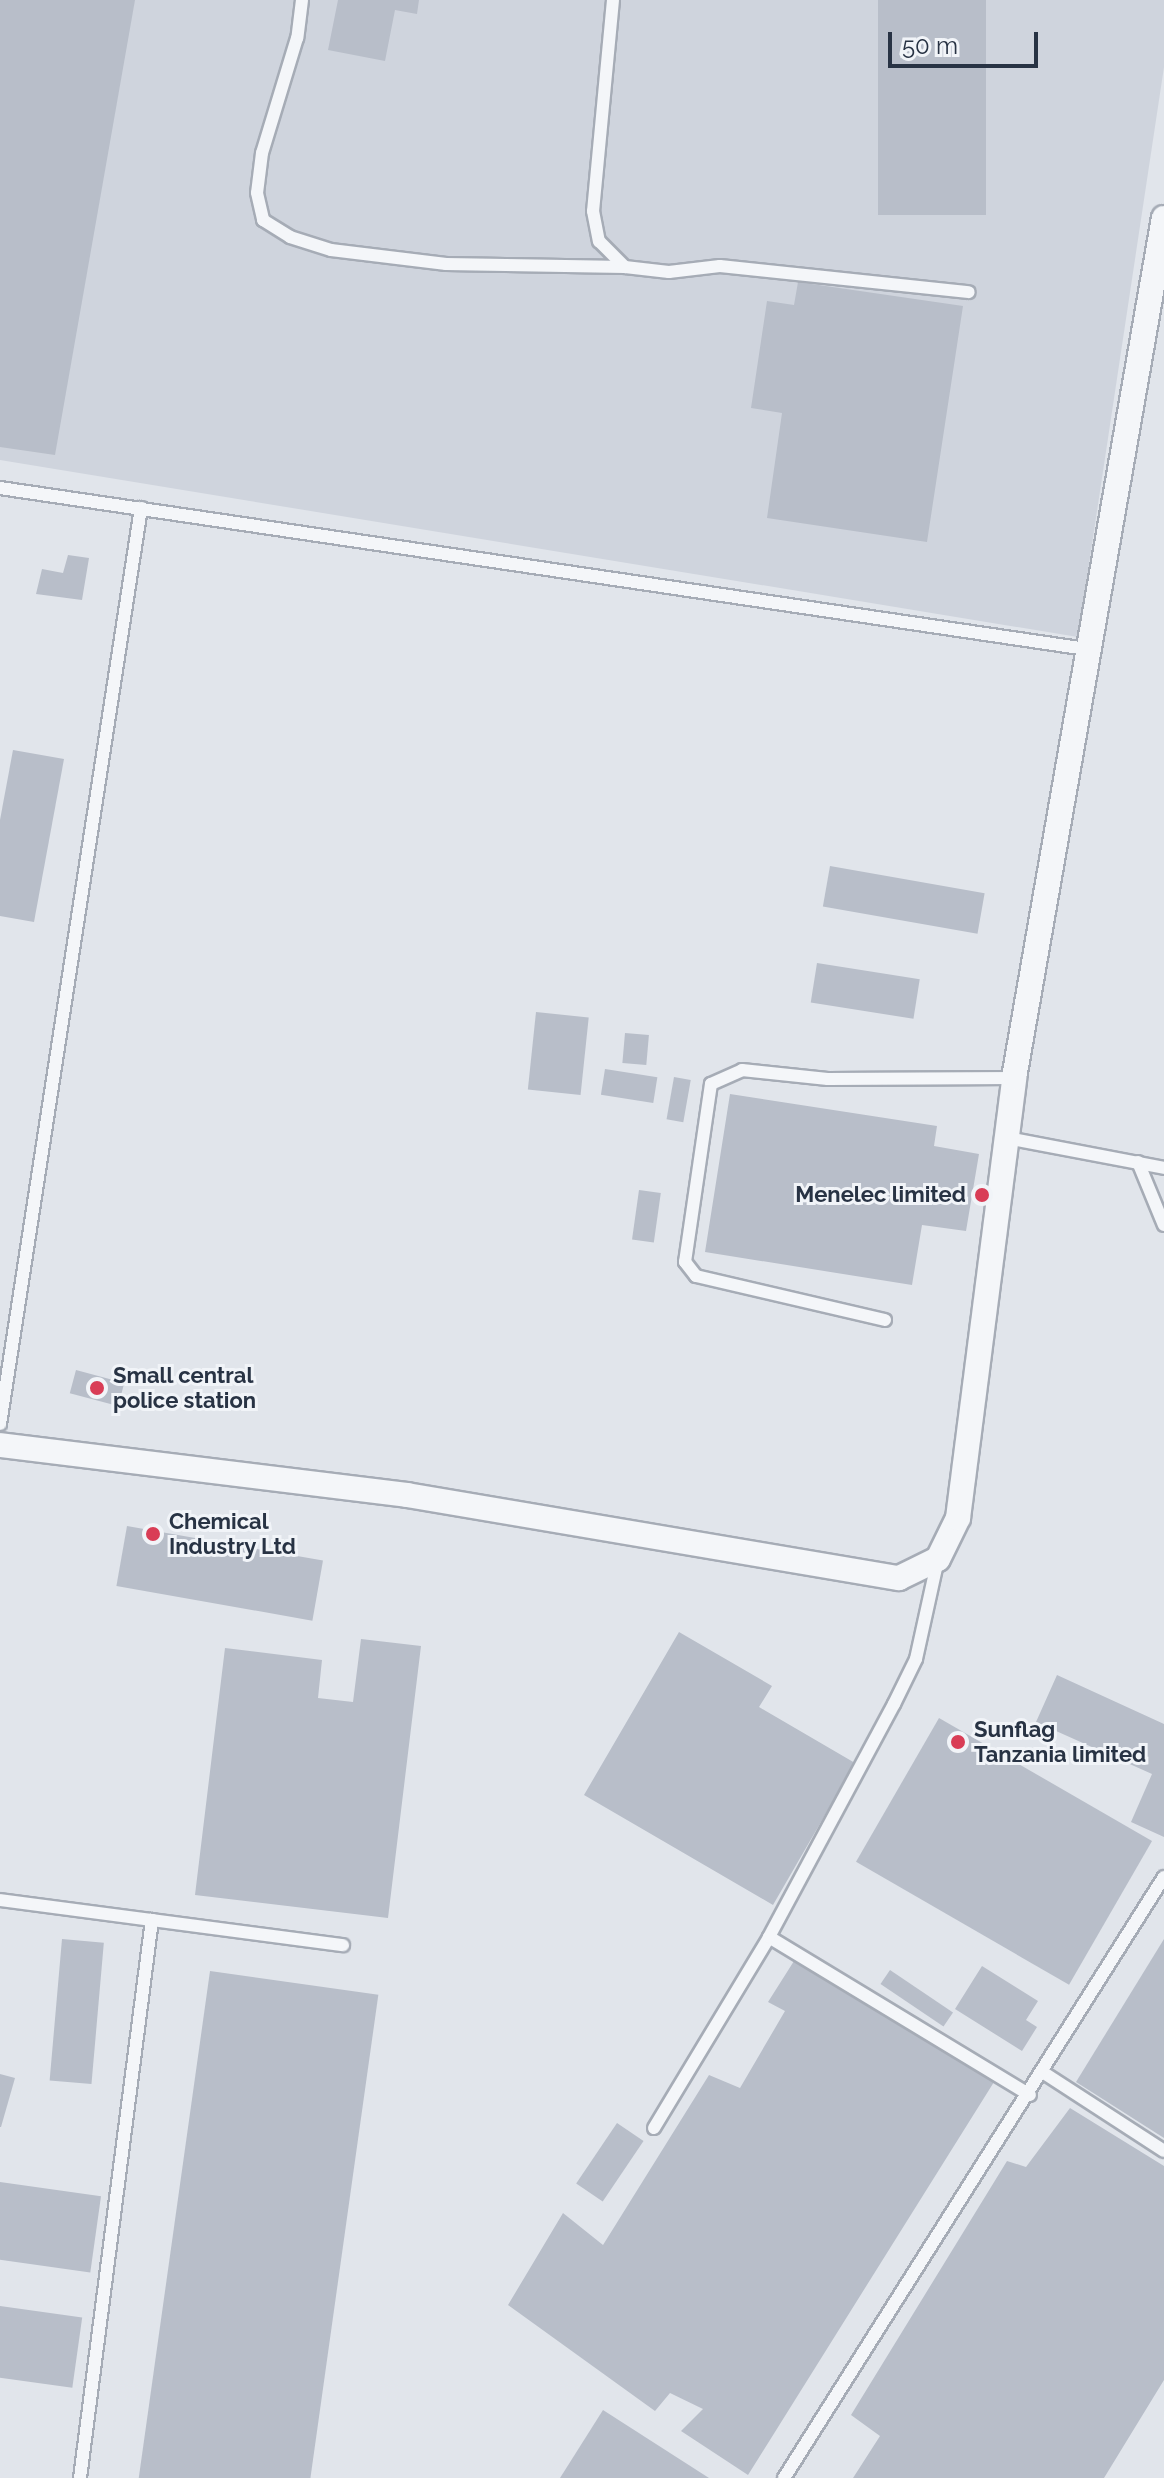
<!DOCTYPE html>
<style>
body{margin:0}
#map{position:relative;width:1164px;height:2478px;overflow:hidden;background:#e1e5eb;font-family:Raleway,sans-serif}
div>[style]{position:absolute}
.built>*{inset:0;background:#cfd4dd}
.building>*{inset:0;background:#b8bec9;transform-origin:0 0}
.roads{filter:drop-shadow(2px 0 #a6acb6) drop-shadow(-2px 0 #a6acb6) drop-shadow(0 2px #a6acb6) drop-shadow(0 -2px #a6acb6)}
.lane>*{height:12px;margin:-6px;padding:0 6px;transform-origin:6px;border-radius:6px;background:#f4f6f9}
.street>*{height:24px;margin:-12px;padding:0 12px;transform-origin:12px;border-radius:12px;background:#f4f6f9}
.dots>*{width:22px;height:22px;translate:-50% -50%;box-sizing:border-box;border:4px solid #f1f4f8;border-radius:50%}
span{translate:-50% -50%;white-space:nowrap;text-align:center;line-height:1.15;-webkit-text-stroke:6px #f1f4f8;paint-order:stroke}
.poi-label{font-size:22px;color:#283344;font-weight:700}
.right{translate:-100% -50%;text-align:right}
.left{translate:0 -50%;text-align:left}
.scale{position:absolute;left:888px;top:32px;width:150px;height:36px;box-sizing:border-box;border:4px solid #283344;border-top:0;padding-left:10px;font-size:24px;line-height:28px;white-space:nowrap;color:#283344;-webkit-text-stroke:6px #f1f4f8;paint-order:stroke}
</style>
<div id="map">
<div class="built">
<div style="clip-path:polygon(0 0,1164px 0,1164px 67px,1078px 637px,0 460px)"></div>
</div>
<div class="building">
<div style="clip-path:polygon(0 0,135px 0,55px 455px,0 447px)"></div>
<div style="clip-path:polygon(338px 0,419px 0,417px 14px,395px 10px,385px 61px,328px 50px)"></div>
<div style="left:878px;top:0;width:108px;height:215px"></div>
<div style="clip-path:polygon(798px 282px,963px 306px,927px 542px,767px 518px,782px 413px,751px 408px,767px 301px,794px 305px)"></div>
<div style="clip-path:polygon(68px 555px,89px 558px,82px 600px,36px 594px,42px 569px,63px 573px)"></div>
<div style="clip-path:polygon(13px 750px,64px 759px,34px 922px,0 916px,0 820px)"></div>
<div style="left:830px;top:866px;width:157px;height:41px;rotate:10deg"></div>
<div style="left:817px;top:963px;width:104px;height:40px;rotate:9deg"></div>
<div style="left:536px;top:1012px;width:53px;height:78px;rotate:6deg"></div>
<div style="left:625px;top:1033px;width:24px;height:30px;rotate:5deg"></div>
<div style="left:605px;top:1069px;width:53px;height:26px;rotate:9deg"></div>
<div style="left:674px;top:1077px;width:17px;height:43px;rotate:10deg"></div>
<div style="clip-path:polygon(730px 1094px,937px 1126px,934px 1146px,979px 1154px,966px 1231px,922px 1225px,912px 1285px,705px 1252px)"></div>
<div style="left:639px;top:1190px;width:22px;height:50px;rotate:8deg"></div>
<div style="left:76px;top:1370px;width:50px;height:24px;rotate:15deg"></div>
<div style="left:127px;top:1526px;width:199px;height:61px;rotate:10deg"></div>
<div style="clip-path:polygon(679px 1632px,772px 1686px,759px 1707px,855px 1763px,773px 1905px,584px 1795px)"></div>
<div style="clip-path:polygon(361px 1639px,421px 1646px,388px 1918px,195px 1895px,225px 1648px,322px 1660px,318px 1698px,353px 1702px)"></div>
<div style="clip-path:polygon(1057px 1675px,1164px 1724px,1164px 1837px,1131px 1822px,1152px 1774px,1036px 1722px)"></div>
<div style="left:939px;top:1718px;width:246px;height:166px;rotate:30deg"></div>
<div style="left:62px;top:1939px;width:42px;height:142px;rotate:5deg"></div>
<div style="clip-path:polygon(1164px 1939px,1164px 2138px,1076px 2082px)"></div>
<div style="clip-path:polygon(794px 1961px,994px 2082px,748px 2475px,681px 2431px,703px 2409px,670px 2393px,655px 2411px,508px 2305px,563px 2213px,603px 2245px,709px 2075px,740px 2088px,785px 2011px,768px 2002px)"></div>
<div style="clip-path:polygon(982px 1966px,1038px 2001px,1026px 2020px,1037px 2027px,1022px 2051px,955px 2009px)"></div>
<div style="left:890px;top:1970px;width:76px;height:17px;rotate:34deg"></div>
<div style="left:210px;top:1971px;width:170px;height:512px;rotate:8deg"></div>
<div style="clip-path:polygon(0 2074px,15px 2078px,1px 2127px,0 2127px)"></div>
<div style="clip-path:polygon(1070px 2108px,1164px 2166px,1164px 2380px,1104px 2478px,853px 2478px,880px 2436px,851px 2415px,1007px 2161px,1026px 2167px)"></div>
<div style="left:617px;top:2123px;width:32px;height:73px;rotate:34deg"></div>
<div style="left:0;top:2182px;width:102px;height:77px;rotate:8deg"></div>
<div style="left:0;top:2306px;width:83px;height:71px;rotate:8deg"></div>
<div style="clip-path:polygon(603px 2410px,709px 2478px,560px 2478px)"></div>
</div>
<div class="roads">
<div class="lane">
<div style="left:302px;top:0;width:38px;rotate:97deg"></div>
<div style="left:297px;top:38px;width:120px;rotate:106.9deg"></div>
<div style="left:262px;top:153px;width:40px;rotate:97.1deg"></div>
<div style="left:257px;top:193px;width:28px;rotate:77deg"></div>
<div style="left:263px;top:220px;width:32px;rotate:32deg"></div>
<div style="left:290px;top:237px;width:43px;rotate:17.6deg"></div>
<div style="left:331px;top:250px;width:116px;rotate:6.9deg"></div>
<div style="left:446px;top:264px;width:179px;rotate:1deg"></div>
<div style="left:613px;top:0;width:212px;rotate:95.4deg"></div>
<div style="left:593px;top:211px;width:31px;rotate:79deg"></div>
<div style="left:599px;top:241px;width:37px;rotate:45deg"></div>
<div style="left:625px;top:267px;width:44px;rotate:6.5deg"></div>
<div style="left:669px;top:272px;width:51px;rotate:-6.7deg"></div>
<div style="left:720px;top:266px;width:250px;rotate:6deg"></div>
<div style="left:0;top:488px;width:1098px;rotate:8.43deg"></div>
<div style="left:1007px;top:1138px;width:160px;rotate:10.8deg"></div>
<div style="left:1138px;top:1162px;width:68px;rotate:67.6deg"></div>
<div style="left:885px;top:1320px;width:194px;rotate:-166.9deg"></div>
<div style="left:696px;top:1276px;width:18px;rotate:-128deg"></div>
<div style="left:685px;top:1262px;width:180px;rotate:-81.7deg"></div>
<div style="left:711px;top:1084px;width:34px;rotate:-24deg"></div>
<div style="left:742px;top:1070px;width:86px;rotate:6deg"></div>
<div style="left:828px;top:1079px;width:186px;rotate:-0.3deg"></div>
<div style="left:0;top:1424px;width:927px;rotate:-81.25deg"></div>
<div style="left:0;top:1900px;width:346px;rotate:7.5deg"></div>
<div style="left:769px;top:1937px;width:305px;rotate:31.2deg"></div>
<div style="left:1044px;top:2073px;width:143px;rotate:33deg"></div>
<div style="left:654px;top:2128px;width:223px;rotate:-58.9deg"></div>
<div style="left:769px;top:1937px;width:264px;rotate:-61.8deg"></div>
<div style="left:894px;top:1704px;width:50px;rotate:-63.9deg"></div>
<div style="left:916px;top:1659px;width:102px;rotate:-77.6deg"></div>
<div style="left:80px;top:2478px;width:563px;rotate:-82.65deg"></div>
<div style="left:784px;top:2478px;width:711px;rotate:-57.7deg"></div>
</div>
<div class="street">
<div style="left:0;top:1445px;width:410px;rotate:7deg"></div>
<div style="left:407px;top:1495px;width:499px;rotate:9.6deg"></div>
<div style="left:899px;top:1578px;width:43px;rotate:-26deg"></div>
<div style="left:938px;top:1559px;width:46px;rotate:-64deg"></div>
<div style="left:958px;top:1518px;width:444px;rotate:-82.7deg"></div>
<div style="left:1014px;top:1078px;width:873px;rotate:-80.11deg"></div>
</div>
</div>
<div class="dots">
<div style="left:982px;top:1195px;background:#d93d56"></div>
<div style="left:97px;top:1388px;background:#d93d56"></div>
<div style="left:153px;top:1534px;background:#d93d56"></div>
<div style="left:958px;top:1742px;background:#d93d56"></div>
</div>
<div class="poi-label">
<span class="right" style="left:966px;top:1195px">Menelec limited</span>
<span class="left" style="left:113px;top:1388px">Small central<br>police station</span>
<span class="left" style="left:169px;top:1534px">Chemical<br>Industry Ltd</span>
<span class="left" style="left:974px;top:1742px">Sunflag<br>Tanzania limited</span>
</div>
<div class="scale">50 m</div>
</div>
